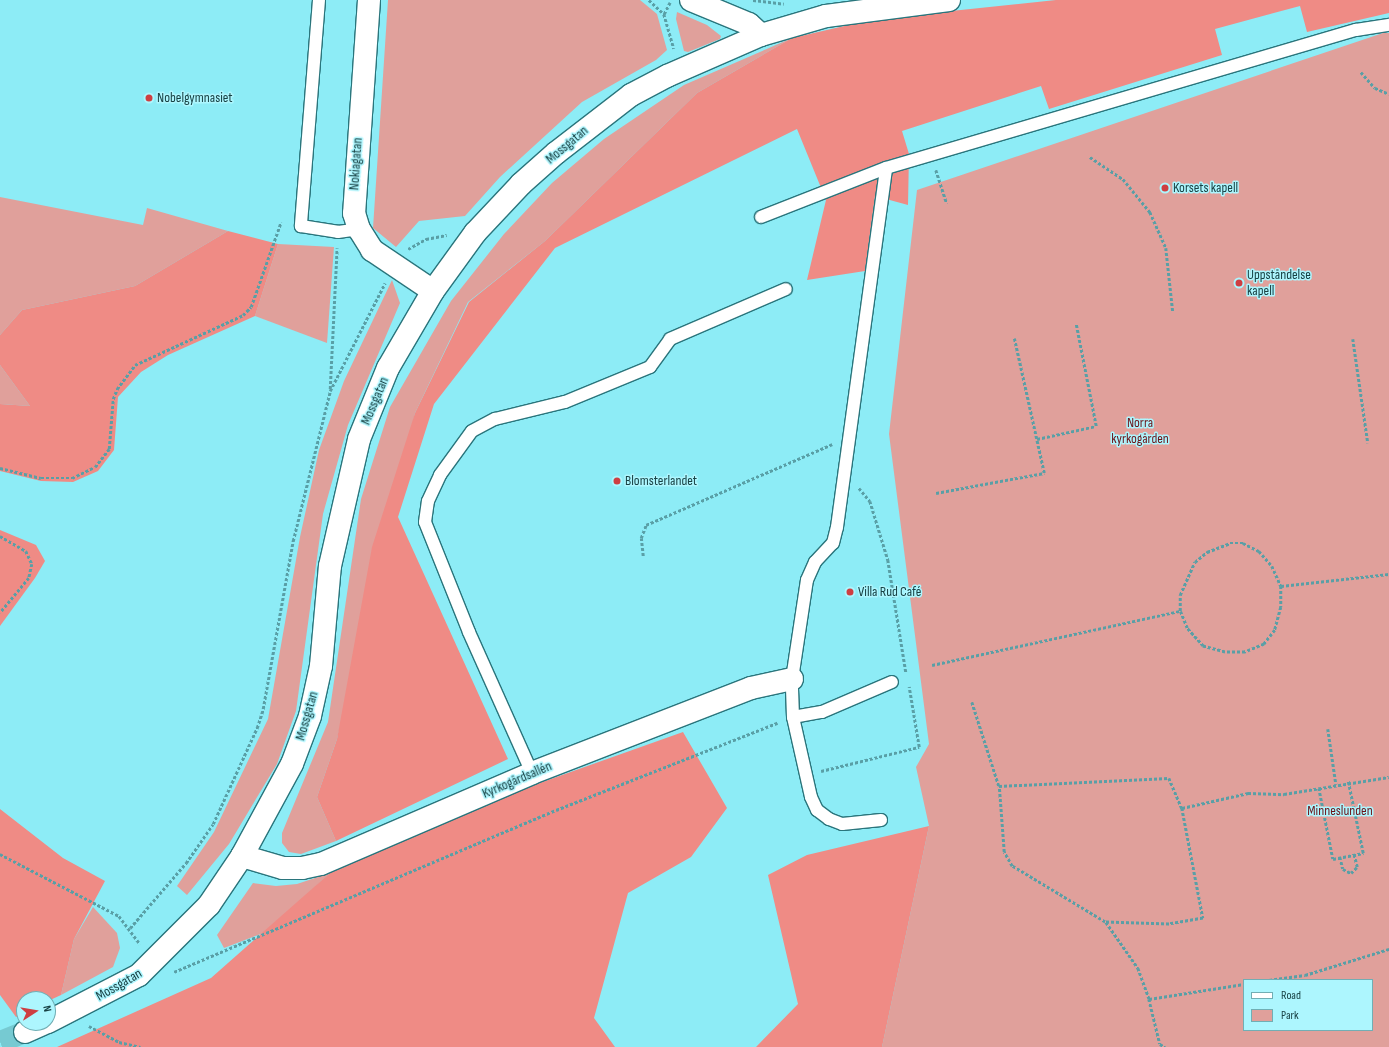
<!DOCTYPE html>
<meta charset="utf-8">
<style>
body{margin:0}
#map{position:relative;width:1389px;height:1047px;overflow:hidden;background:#8decf6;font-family:"Sofia Sans Condensed",sans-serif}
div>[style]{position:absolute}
.green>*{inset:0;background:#e0a09b}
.forest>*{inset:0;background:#ef8b85}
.tertiary-tunnel>*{height:22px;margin-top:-11px;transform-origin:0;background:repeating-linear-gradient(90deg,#76cad2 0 22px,transparent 0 33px)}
.path>*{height:2.5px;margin-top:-1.25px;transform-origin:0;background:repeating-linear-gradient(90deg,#599fa6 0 3px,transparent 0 5px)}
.roads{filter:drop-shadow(1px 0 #2a757c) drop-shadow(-1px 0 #2a757c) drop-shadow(0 1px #2a757c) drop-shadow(0 -1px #2a757c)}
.service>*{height:12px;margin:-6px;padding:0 6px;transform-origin:6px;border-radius:6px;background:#fff}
.minor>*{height:22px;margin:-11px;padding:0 11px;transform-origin:11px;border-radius:11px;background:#fff}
.tertiary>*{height:22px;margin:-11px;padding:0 11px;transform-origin:11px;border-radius:11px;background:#fff}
.dots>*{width:11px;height:11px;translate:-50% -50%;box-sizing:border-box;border:2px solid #adf6fe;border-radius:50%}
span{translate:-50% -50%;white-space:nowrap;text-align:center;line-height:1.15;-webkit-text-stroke:3px #adf6fe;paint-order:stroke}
.poi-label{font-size:14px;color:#184144}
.left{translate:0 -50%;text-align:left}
.street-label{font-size:14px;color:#184144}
.park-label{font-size:14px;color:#6c1318}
.legend{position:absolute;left:1243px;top:979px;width:130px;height:52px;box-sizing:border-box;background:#adf6fe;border:1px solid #71aeb4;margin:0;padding:5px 7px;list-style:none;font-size:12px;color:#184144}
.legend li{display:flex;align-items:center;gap:8px;height:20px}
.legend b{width:20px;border:1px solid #71aeb4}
.north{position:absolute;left:16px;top:991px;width:40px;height:40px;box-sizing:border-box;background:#adf6fe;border:1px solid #71aeb4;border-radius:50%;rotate:78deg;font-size:11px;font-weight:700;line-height:16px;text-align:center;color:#184144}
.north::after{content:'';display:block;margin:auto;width:14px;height:18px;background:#ce3e41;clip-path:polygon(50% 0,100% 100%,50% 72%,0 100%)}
</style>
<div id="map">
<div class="green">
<div style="clip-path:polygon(388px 0,640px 0,657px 14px,667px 50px,656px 60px,582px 102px,500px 177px,465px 216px,419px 221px,396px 247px,373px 228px)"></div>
<div style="clip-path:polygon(677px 12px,707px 25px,721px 36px,720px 39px,688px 52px,684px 51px,676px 19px)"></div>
<div style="clip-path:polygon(evenodd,1383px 33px,1389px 33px,1389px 1047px,882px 1047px,929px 826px,916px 767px,929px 744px,889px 434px,917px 190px,1383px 33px,1244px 980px,1372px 980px,1372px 1030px,1244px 1030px,1244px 980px)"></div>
<div style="clip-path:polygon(792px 38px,697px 93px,545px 241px,468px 302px,415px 413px,337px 739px,317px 797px,336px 841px,301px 854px,289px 852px,282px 843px,282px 833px,328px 722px,361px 499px,390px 407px,451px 301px,504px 234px,552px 183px,604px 139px,684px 85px)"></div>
<div style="clip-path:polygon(0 197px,143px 225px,147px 208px,228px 231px,135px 286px,22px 310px,0 335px)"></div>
<div style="clip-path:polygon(278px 244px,334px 247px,327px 343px,255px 316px)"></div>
<div style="clip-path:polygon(392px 280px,400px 303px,348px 425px,323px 514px,296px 711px,277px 764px,229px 844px,187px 895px,177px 886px,214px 832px,268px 719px,300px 537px,319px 450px,344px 381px)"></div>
<div style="clip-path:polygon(0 365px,30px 406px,0 404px)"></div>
<div style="clip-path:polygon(330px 873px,266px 932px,224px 948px,217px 935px,253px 883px,276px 886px,297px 884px)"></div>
<div style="clip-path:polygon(93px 907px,117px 933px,120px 948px,113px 967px,61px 995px,74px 939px)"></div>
</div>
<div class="forest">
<div style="clip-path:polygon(1056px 0,1389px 0,1389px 13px,1307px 32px,1300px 6px,1215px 29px,1222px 55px,1049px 109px,1041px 86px,902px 131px,909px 154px,908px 205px,875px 196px,865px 271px,807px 280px,826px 200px,797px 129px,555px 248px,434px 404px,398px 517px,508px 759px,336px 841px,317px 797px,337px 739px,372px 547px,415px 413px,469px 302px,545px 241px,697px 93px,792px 38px,875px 19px)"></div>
<div style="clip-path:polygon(228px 231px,278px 244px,255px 316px,168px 355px,141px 372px,118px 397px,114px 450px,98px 471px,73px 482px,41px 481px,0 471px,0 404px,30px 406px,0 365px,0 335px,22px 310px,135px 286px)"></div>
<div style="clip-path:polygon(0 530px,36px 545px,45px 561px,35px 578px,0 626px)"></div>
<div style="clip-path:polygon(683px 732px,727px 808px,691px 857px,628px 893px,594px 1018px,615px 1047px,57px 1047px,211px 978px,330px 873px,520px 790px)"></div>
<div style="clip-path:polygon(0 809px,63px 858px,105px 881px,74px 939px,61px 995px,48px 1001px,48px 999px,24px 999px,24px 1013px,16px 1017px,0 995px)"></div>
<div style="clip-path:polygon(929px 826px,882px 1047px,756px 1047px,798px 1004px,768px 875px,807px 855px)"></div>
</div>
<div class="tertiary-tunnel">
<div style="left:0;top:1042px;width:27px;rotate:-22deg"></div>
</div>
<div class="path">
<div style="left:649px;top:0;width:21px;rotate:43deg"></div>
<div style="left:664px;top:14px;width:36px;rotate:74deg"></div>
<div style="left:753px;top:0;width:31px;rotate:7deg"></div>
<div style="left:664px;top:14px;width:13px;rotate:-63deg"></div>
<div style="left:1361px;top:72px;width:21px;rotate:49deg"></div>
<div style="left:1375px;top:88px;width:15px;rotate:23deg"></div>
<div style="left:1090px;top:157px;width:40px;rotate:34deg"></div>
<div style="left:1123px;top:179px;width:43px;rotate:50.7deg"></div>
<div style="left:1150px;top:212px;width:39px;rotate:66deg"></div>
<div style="left:1166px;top:248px;width:64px;rotate:83.8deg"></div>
<div style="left:936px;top:170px;width:35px;rotate:72deg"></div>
<div style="left:408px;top:249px;width:21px;rotate:-29deg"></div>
<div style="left:426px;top:239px;width:21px;rotate:-11deg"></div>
<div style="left:1353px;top:339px;width:105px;rotate:81.8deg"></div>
<div style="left:330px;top:389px;width:141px;rotate:-87.2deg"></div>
<div style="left:1037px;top:439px;width:60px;rotate:-12.4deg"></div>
<div style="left:1096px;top:426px;width:104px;rotate:-101.1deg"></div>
<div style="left:0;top:468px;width:42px;rotate:13.7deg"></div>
<div style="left:41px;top:478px;width:31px"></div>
<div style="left:72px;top:478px;width:25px;rotate:-26deg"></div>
<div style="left:95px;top:467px;width:23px;rotate:-52deg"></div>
<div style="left:109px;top:449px;width:50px;rotate:-85.4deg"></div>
<div style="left:113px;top:399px;width:11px;rotate:-68deg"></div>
<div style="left:117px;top:389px;width:30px;rotate:-53deg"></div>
<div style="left:135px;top:365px;width:119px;rotate:-24.8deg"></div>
<div style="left:243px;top:315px;width:11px;rotate:-45deg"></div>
<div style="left:251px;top:307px;width:90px;rotate:-70.6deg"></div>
<div style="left:859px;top:488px;width:17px;rotate:50deg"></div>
<div style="left:870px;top:501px;width:62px;rotate:73deg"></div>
<div style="left:888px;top:560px;width:114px;rotate:80.9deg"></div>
<div style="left:936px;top:493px;width:110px;rotate:-10.5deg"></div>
<div style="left:1044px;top:473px;width:138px;rotate:-102.5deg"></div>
<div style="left:0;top:536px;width:30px;rotate:30deg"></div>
<div style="left:26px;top:551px;width:14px;rotate:65deg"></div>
<div style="left:32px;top:564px;width:14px;rotate:102deg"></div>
<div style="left:29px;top:578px;width:45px;rotate:129.6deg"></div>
<div style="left:1230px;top:543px;width:13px"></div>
<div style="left:1243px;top:543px;width:18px;rotate:27deg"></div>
<div style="left:1259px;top:551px;width:20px;rotate:49deg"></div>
<div style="left:1272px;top:566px;width:22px;rotate:66deg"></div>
<div style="left:1281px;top:586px;width:21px;rotate:90deg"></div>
<div style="left:1281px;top:607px;width:24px;rotate:105deg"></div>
<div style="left:1275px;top:630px;width:18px;rotate:128deg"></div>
<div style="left:1264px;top:644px;width:21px;rotate:157deg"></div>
<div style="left:1245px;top:652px;width:20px;rotate:180deg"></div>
<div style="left:1225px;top:652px;width:23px;rotate:-165deg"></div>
<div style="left:1203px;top:646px;width:24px;rotate:-132deg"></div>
<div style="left:1187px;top:628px;width:18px;rotate:-112deg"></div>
<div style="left:1180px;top:611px;width:16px;rotate:-90deg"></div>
<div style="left:1180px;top:595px;width:36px;rotate:-66deg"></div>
<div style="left:1195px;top:562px;width:16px;rotate:-40deg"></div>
<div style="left:1207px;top:552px;width:25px;rotate:-21deg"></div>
<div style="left:643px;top:556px;width:18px;rotate:-96deg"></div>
<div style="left:641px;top:538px;width:14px;rotate:-69deg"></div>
<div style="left:646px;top:525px;width:203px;rotate:-23.5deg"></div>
<div style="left:1281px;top:586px;width:109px;rotate:-6.3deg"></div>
<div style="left:932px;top:665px;width:254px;rotate:-12.3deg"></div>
<div style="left:972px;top:702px;width:88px;rotate:72.2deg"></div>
<div style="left:999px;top:786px;width:170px;rotate:-2.7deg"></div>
<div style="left:1169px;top:778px;width:33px;rotate:67deg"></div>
<div style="left:1182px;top:808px;width:112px;rotate:79.2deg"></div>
<div style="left:1203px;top:918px;width:35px;rotate:170deg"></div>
<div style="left:1169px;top:924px;width:64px;rotate:-178.2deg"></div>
<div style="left:1105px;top:922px;width:109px;rotate:-148.9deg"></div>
<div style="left:1012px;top:866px;width:16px;rotate:-120deg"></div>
<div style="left:1004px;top:852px;width:66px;rotate:-94.3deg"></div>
<div style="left:1328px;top:729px;width:56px;rotate:81.7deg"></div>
<div style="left:821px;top:771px;width:101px;rotate:-13.8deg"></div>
<div style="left:919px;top:747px;width:61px;rotate:-99.5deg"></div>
<div style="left:1319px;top:788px;width:72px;rotate:78.8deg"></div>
<div style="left:1333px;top:859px;width:31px;rotate:-11deg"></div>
<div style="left:1363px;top:853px;width:74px;rotate:-101.8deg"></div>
<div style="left:1182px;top:808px;width:68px;rotate:-12.8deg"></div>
<div style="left:1248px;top:793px;width:36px;rotate:2deg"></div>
<div style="left:1284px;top:794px;width:106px;rotate:-9.2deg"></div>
<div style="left:0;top:854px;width:134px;rotate:27.5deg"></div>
<div style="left:119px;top:916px;width:35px;rotate:53deg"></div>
<div style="left:1340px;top:857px;width:12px;rotate:76deg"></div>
<div style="left:1343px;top:869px;width:9px;rotate:27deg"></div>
<div style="left:1351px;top:873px;width:8px;rotate:-45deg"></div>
<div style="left:1357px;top:867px;width:12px;rotate:-104deg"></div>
<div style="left:1106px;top:922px;width:56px;rotate:55.2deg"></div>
<div style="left:1138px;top:968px;width:33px;rotate:70deg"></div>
<div style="left:1149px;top:999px;width:46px;rotate:76.3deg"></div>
<div style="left:1160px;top:1044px;width:6px;rotate:31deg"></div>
<div style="left:130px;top:928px;width:86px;rotate:-49.3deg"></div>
<div style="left:186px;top:863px;width:47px;rotate:-55.3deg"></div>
<div style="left:213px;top:824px;width:106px;rotate:-65.4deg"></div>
<div style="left:257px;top:728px;width:20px;rotate:-72deg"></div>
<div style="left:263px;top:709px;width:171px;rotate:-79.9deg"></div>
<div style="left:293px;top:541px;width:154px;rotate:-76.1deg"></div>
<div style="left:330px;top:391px;width:121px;rotate:-63deg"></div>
<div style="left:174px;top:972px;width:415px;rotate:-23deg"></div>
<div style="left:556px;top:810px;width:238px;rotate:-21.5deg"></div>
<div style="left:1269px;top:980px;width:36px;rotate:-8deg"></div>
<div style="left:1305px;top:975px;width:88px;rotate:-17.2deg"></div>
<div style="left:1149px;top:999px;width:96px;rotate:-9deg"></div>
<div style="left:89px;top:1026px;width:34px;rotate:28deg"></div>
<div style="left:119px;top:1042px;width:22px;rotate:13deg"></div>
</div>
<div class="roads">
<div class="service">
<div style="left:319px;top:0;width:227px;rotate:94.6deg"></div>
<div style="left:301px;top:226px;width:37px;rotate:9deg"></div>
<div style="left:338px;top:232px;width:21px;rotate:-8deg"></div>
<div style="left:761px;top:217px;width:134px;rotate:-21.4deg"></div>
<div style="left:793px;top:717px;width:29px;rotate:-10deg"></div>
<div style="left:822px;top:712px;width:76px;rotate:-23.2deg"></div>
<div style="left:532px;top:773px;width:154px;rotate:-114.1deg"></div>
<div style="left:469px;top:632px;width:118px;rotate:-111.8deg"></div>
<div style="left:425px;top:522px;width:21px;rotate:-82deg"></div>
<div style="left:428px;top:501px;width:29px;rotate:-65deg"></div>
<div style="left:440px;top:475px;width:54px;rotate:-54deg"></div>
<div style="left:472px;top:431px;width:26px;rotate:-28deg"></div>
<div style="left:495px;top:419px;width:72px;rotate:-13.7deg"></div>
<div style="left:565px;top:402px;width:92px;rotate:-22.4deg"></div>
<div style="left:650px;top:367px;width:34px;rotate:-54deg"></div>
<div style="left:670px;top:339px;width:126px;rotate:-23.3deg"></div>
<div style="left:881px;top:820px;width:39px;rotate:174deg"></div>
<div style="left:842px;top:824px;width:14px;rotate:-159deg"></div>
<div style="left:829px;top:819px;width:15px;rotate:-143deg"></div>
<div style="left:817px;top:810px;width:14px;rotate:-115deg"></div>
<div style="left:811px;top:797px;width:82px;rotate:-102.7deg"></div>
<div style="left:793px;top:717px;width:38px;rotate:-92deg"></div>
<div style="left:792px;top:679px;width:100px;rotate:-81.4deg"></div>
<div style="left:807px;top:580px;width:20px;rotate:-66deg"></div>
<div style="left:815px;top:562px;width:26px;rotate:-47deg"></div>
<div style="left:833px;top:543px;width:16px;rotate:-76deg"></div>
<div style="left:837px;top:527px;width:362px;rotate:-82.2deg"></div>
<div style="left:886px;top:168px;width:490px;rotate:-16.4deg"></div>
<div style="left:1356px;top:30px;width:33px;rotate:-9deg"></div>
</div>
<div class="minor">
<div style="left:691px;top:0;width:63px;rotate:22.5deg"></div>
<div style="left:749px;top:24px;width:16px;rotate:43deg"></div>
<div style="left:242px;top:856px;width:43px;rotate:16.3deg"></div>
<div style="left:283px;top:868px;width:19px"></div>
<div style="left:302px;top:868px;width:19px;rotate:-12deg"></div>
<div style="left:321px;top:864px;width:230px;rotate:-23.3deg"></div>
<div style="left:532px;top:773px;width:235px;rotate:-21.2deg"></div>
<div style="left:751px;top:688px;width:42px;rotate:-12.4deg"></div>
</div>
<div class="tertiary">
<div style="left:369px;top:0;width:214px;rotate:94deg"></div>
<div style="left:354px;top:213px;width:17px;rotate:73deg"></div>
<div style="left:359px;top:229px;width:25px;rotate:58deg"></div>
<div style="left:372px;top:250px;width:73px;rotate:33.9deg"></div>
<div style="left:48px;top:1022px;width:102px;rotate:-27.3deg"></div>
<div style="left:139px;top:975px;width:99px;rotate:-45deg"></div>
<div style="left:209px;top:905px;width:59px;rotate:-56deg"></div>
<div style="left:242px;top:856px;width:105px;rotate:-61.5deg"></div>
<div style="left:292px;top:764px;width:51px;rotate:-69.4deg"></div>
<div style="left:310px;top:716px;width:51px;rotate:-77.6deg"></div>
<div style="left:321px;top:666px;width:100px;rotate:-84.9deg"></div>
<div style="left:330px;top:566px;width:130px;rotate:-77.1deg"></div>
<div style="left:359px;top:439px;width:77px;rotate:-67.8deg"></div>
<div style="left:388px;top:368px;width:89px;rotate:-59.7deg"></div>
<div style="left:433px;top:291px;width:72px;rotate:-54.1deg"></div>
<div style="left:475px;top:233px;width:67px;rotate:-46.8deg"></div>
<div style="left:521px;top:184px;width:47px;rotate:-41.5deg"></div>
<div style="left:556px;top:153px;width:95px;rotate:-37.7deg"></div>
<div style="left:631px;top:95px;width:41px;rotate:-27.8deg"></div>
<div style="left:667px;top:76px;width:103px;rotate:-23.6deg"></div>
<div style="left:761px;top:35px;width:68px;rotate:-16.3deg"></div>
<div style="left:826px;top:16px;width:124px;rotate:-7.4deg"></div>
<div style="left:25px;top:1032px;width:22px;rotate:-24deg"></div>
</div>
</div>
<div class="dots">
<div style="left:149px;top:98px;background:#ce3e41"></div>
<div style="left:1165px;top:188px;background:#ce3e41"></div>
<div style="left:1239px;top:283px;background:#ce3e41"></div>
<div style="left:617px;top:481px;background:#ce3e41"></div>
<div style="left:850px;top:592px;background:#ce3e41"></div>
</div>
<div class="poi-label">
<span class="left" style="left:157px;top:98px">Nobelgymnasiet</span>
<span class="left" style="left:1173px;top:188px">Korsets kapell</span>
<span class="left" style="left:1247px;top:283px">Uppståndelse<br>kapell</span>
<span class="left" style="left:625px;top:481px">Blomsterlandet</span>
<span class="left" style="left:858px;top:592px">Villa Rud Café</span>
</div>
<div class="street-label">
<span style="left:567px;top:145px;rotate:-40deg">Mossgatan</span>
<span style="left:356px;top:164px;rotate:-86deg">Nokiagatan</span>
<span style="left:375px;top:401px;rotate:-67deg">Mossgatan</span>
<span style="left:307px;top:716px;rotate:-74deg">Mossgatan</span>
<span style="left:517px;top:780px;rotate:-23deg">Kyrkogårdsallén</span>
<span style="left:119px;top:985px;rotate:-30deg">Mossgatan</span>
</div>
<div class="park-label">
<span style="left:1140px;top:431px">Norra<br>kyrkogården</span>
<span style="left:1340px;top:811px">Minneslunden</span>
</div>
<ul class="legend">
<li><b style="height:5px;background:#fff"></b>Road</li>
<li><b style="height:11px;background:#e0a09b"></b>Park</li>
</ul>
<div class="north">N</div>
</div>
